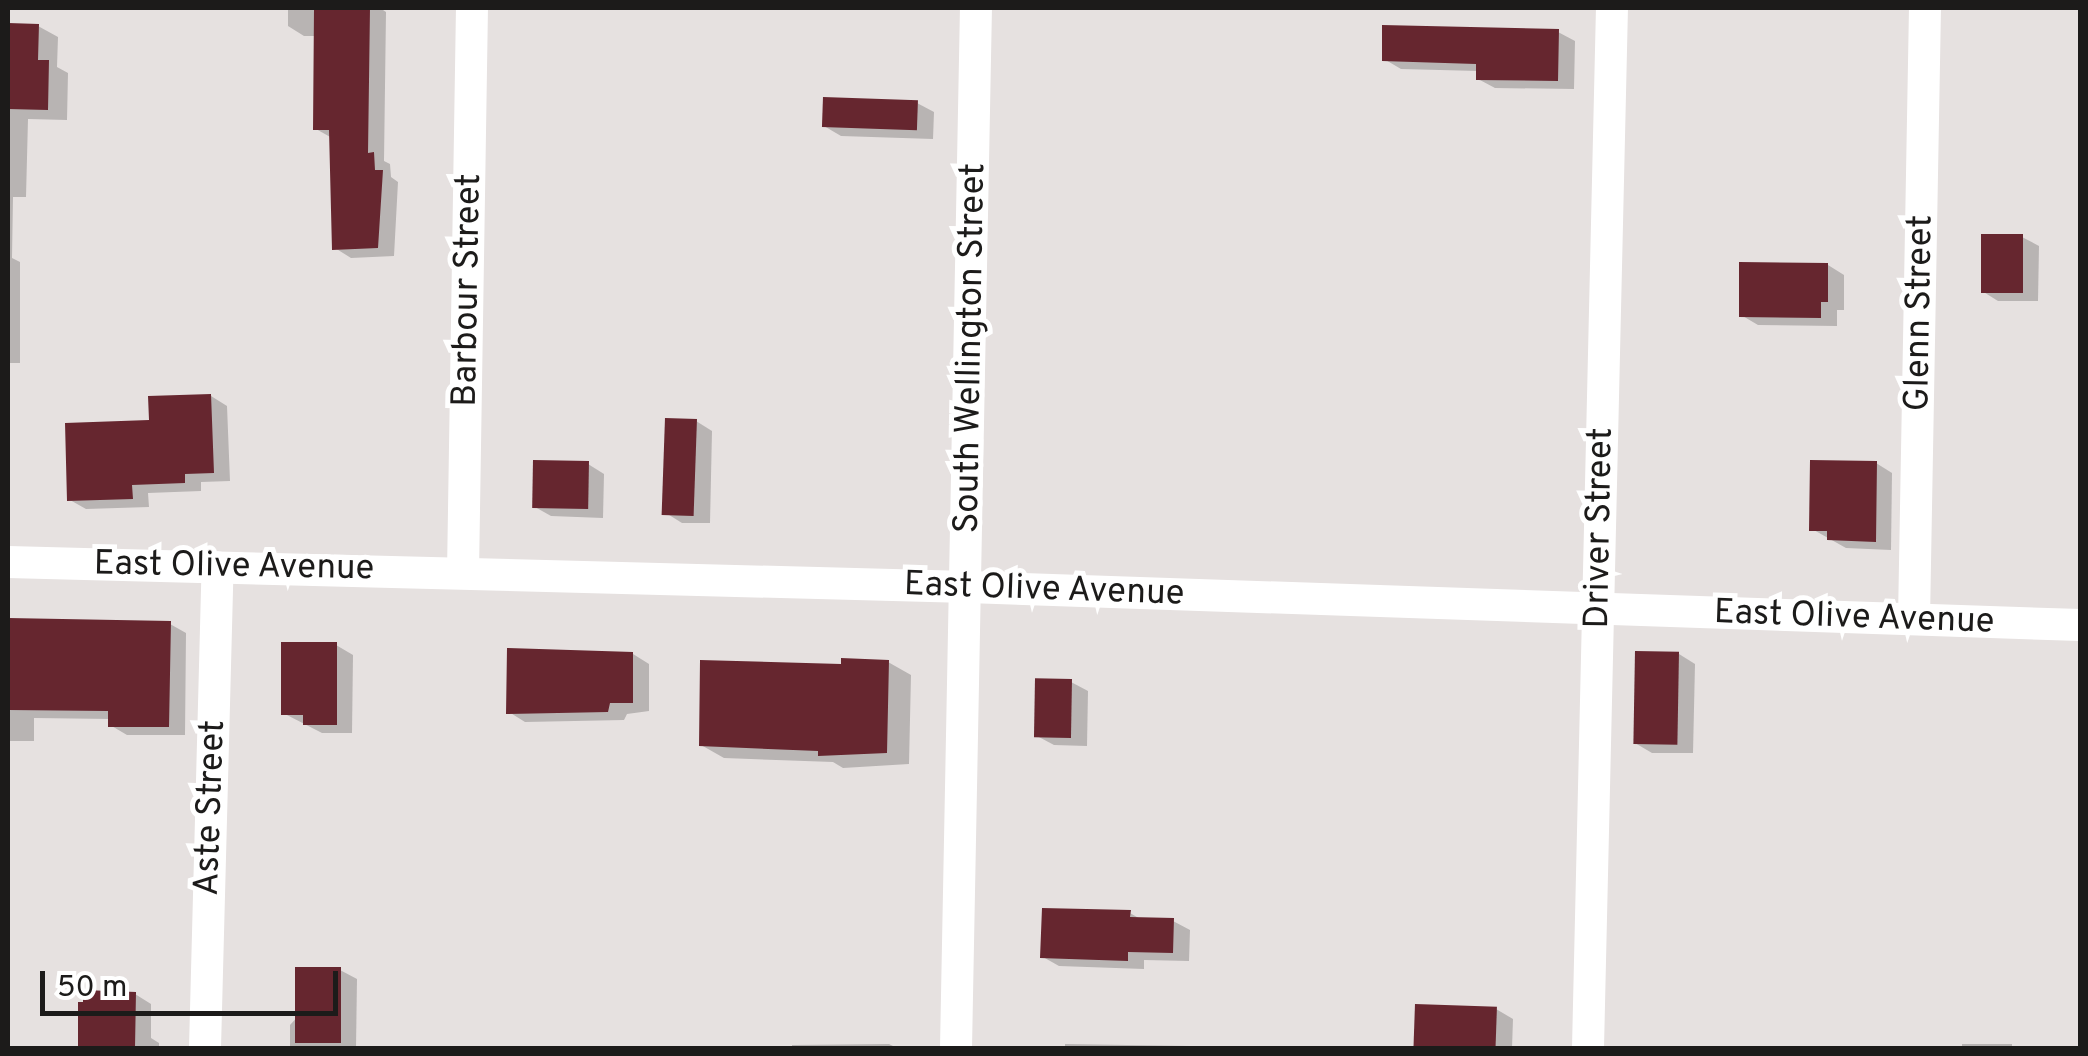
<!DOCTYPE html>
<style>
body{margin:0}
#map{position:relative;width:2088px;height:1056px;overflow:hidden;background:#e6e1e0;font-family:Overpass,sans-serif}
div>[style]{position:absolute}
.shadow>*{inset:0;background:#0003;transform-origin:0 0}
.building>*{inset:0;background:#66262f;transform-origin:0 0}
.street>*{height:32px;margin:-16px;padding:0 16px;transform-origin:16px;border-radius:16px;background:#fff}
span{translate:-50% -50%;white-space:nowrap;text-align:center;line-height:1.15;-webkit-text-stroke:10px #fff;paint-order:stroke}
.street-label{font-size:35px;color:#1c1b1a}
.frame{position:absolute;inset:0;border:10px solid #1c1b1a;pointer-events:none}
.scale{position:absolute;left:40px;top:971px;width:298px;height:45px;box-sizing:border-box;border:5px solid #1c1b1a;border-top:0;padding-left:12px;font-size:30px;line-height:35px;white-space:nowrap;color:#1c1b1a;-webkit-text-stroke:8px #fff;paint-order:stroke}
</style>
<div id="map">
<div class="shadow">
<div style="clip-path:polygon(288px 8px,380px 8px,386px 12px,384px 161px,390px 164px,391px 177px,398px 182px,394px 256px,351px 258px,335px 248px,332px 138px,316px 129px,316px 36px,304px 36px,288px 26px)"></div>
<div style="clip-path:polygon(8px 26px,38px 26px,58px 37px,57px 67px,68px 73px,67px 120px,28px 119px,26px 197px,13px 197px,12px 258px,20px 262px,20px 363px,10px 363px,10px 367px)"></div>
<div style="clip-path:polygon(1558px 32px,1575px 41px,1574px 89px,1495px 88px,1478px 79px,1478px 71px,1401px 69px,1384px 59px)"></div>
<div style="clip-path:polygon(917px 103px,934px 112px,933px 139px,841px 136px,824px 126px)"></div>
<div style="clip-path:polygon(2022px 237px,2039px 246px,2038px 301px,1998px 301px,1982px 291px)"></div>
<div style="clip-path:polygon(1828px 265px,1844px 275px,1844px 310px,1837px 310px,1837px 326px,1758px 325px,1741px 315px)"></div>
<div style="clip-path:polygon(211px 396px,227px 406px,230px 481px,201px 482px,201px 491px,148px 493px,149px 507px,86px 509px,70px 500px,152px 423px)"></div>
<div style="clip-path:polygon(696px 421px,712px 431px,710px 523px,682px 523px,666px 513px)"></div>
<div style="clip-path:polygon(1876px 463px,1892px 473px,1891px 550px,1846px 548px,1812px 529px)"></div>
<div style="clip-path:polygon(588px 464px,604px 474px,603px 518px,551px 516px,535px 507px)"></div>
<div style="clip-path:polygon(8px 619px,170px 624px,186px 633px,185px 735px,127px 735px,110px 725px,111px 719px,34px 718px,34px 741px,8px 741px)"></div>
<div style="clip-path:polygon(336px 645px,353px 655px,352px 733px,322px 733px,283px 713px)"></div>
<div style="clip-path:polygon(633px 654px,649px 664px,649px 711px,627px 714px,624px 720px,525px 722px,509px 712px)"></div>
<div style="clip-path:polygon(1679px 654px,1695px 664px,1693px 753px,1652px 753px,1635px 743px)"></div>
<div style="clip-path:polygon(888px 662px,911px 675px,909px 764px,843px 768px,833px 762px,724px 758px,701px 745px,843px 666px)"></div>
<div style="clip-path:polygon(1071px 682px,1088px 691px,1087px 746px,1054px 745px,1037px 736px)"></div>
<div style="clip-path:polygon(1130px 913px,1142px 920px,1173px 921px,1190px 930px,1189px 961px,1144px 960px,1144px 969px,1059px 966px,1043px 957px)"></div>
<div style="clip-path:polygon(340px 970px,357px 979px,356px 1048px,290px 1048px,290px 1025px)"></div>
<div style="clip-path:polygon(135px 994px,151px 1004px,151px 1038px,159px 1043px,159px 1048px,78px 1048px,78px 1005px)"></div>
<div style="clip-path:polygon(1417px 1006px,1496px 1009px,1513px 1019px,1512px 1048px,1416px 1048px)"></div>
<div style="clip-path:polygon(889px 1044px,897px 1048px,792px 1048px,792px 1045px)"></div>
<div style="clip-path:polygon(1065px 1044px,1190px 1046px,1194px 1048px,1065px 1048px)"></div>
<div style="left:1962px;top:1044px;width:50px;height:4px"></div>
</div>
<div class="building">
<div style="clip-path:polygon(314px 8px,370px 8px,368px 153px,374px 152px,375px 170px,383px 170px,378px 248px,332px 250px,329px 130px,313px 130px)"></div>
<div style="clip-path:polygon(8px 23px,39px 24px,38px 60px,49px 60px,48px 110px,8px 109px)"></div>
<div style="clip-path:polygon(1382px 25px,1559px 29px,1558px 81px,1476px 80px,1476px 64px,1382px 61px)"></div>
<div style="left:823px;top:97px;width:95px;height:30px;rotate:2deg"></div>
<div style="left:1981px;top:234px;width:42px;height:59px"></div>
<div style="clip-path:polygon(1739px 262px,1828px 263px,1828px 302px,1821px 302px,1821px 318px,1739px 317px)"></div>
<div style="clip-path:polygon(211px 394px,214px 473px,185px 474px,185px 483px,132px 485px,133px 499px,67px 501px,65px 423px,149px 420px,148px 396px)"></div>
<div style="left:665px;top:418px;width:32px;height:97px;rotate:2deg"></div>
<div style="left:533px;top:460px;width:56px;height:48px;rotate:1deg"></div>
<div style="clip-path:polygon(1810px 460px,1877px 461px,1876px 542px,1827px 540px,1827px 531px,1809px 531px)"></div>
<div style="clip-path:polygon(8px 618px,171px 621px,169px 727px,108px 727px,108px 711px,8px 710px)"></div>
<div style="clip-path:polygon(281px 642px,337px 642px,337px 725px,303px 725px,303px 715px,281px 715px)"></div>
<div style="clip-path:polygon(507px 648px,633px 652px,633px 703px,610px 703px,608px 712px,506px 714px)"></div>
<div style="left:1635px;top:651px;width:44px;height:93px;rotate:1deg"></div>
<div style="clip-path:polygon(841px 658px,889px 660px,887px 753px,818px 756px,818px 751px,699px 746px,700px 660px,841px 664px)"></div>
<div style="left:1072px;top:679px;width:59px;height:37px;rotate:91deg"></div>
<div style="clip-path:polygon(1042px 908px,1131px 910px,1130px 917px,1174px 918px,1173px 953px,1128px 952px,1128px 961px,1040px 958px)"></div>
<div style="left:295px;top:967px;width:46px;height:76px"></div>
<div style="clip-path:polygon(83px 990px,136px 992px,135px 1048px,78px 1048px,78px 1002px,83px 1002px)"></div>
<div style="left:1415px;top:1004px;width:82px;height:44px;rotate:2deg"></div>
</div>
<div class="street">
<div style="left:8px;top:562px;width:960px;rotate:1.49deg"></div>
<div style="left:968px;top:587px;width:1113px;rotate:1.96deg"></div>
<div style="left:463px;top:573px;width:565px;rotate:-89.09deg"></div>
<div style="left:1914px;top:619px;width:611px;rotate:-88.97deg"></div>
<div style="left:205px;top:1048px;width:481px;rotate:-88.5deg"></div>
<div style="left:956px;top:1048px;width:1040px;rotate:-88.9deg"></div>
<div style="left:1588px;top:1048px;width:1040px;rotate:-88.68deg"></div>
</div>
<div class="street-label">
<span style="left:468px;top:290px;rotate:-89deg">Barbour Street</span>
<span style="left:1920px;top:313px;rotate:-89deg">Glenn Street</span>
<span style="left:971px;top:348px;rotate:-89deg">South Wellington Street</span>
<span style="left:1600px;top:528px;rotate:-89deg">Driver Street</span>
<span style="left:234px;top:567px;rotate:1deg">East Olive Avenue</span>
<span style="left:1044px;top:590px;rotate:2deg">East Olive Avenue</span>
<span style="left:1854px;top:618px;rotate:2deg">East Olive Avenue</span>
<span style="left:211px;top:808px;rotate:-88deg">Aste Street</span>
</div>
<div class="frame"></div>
<div class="scale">50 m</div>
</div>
